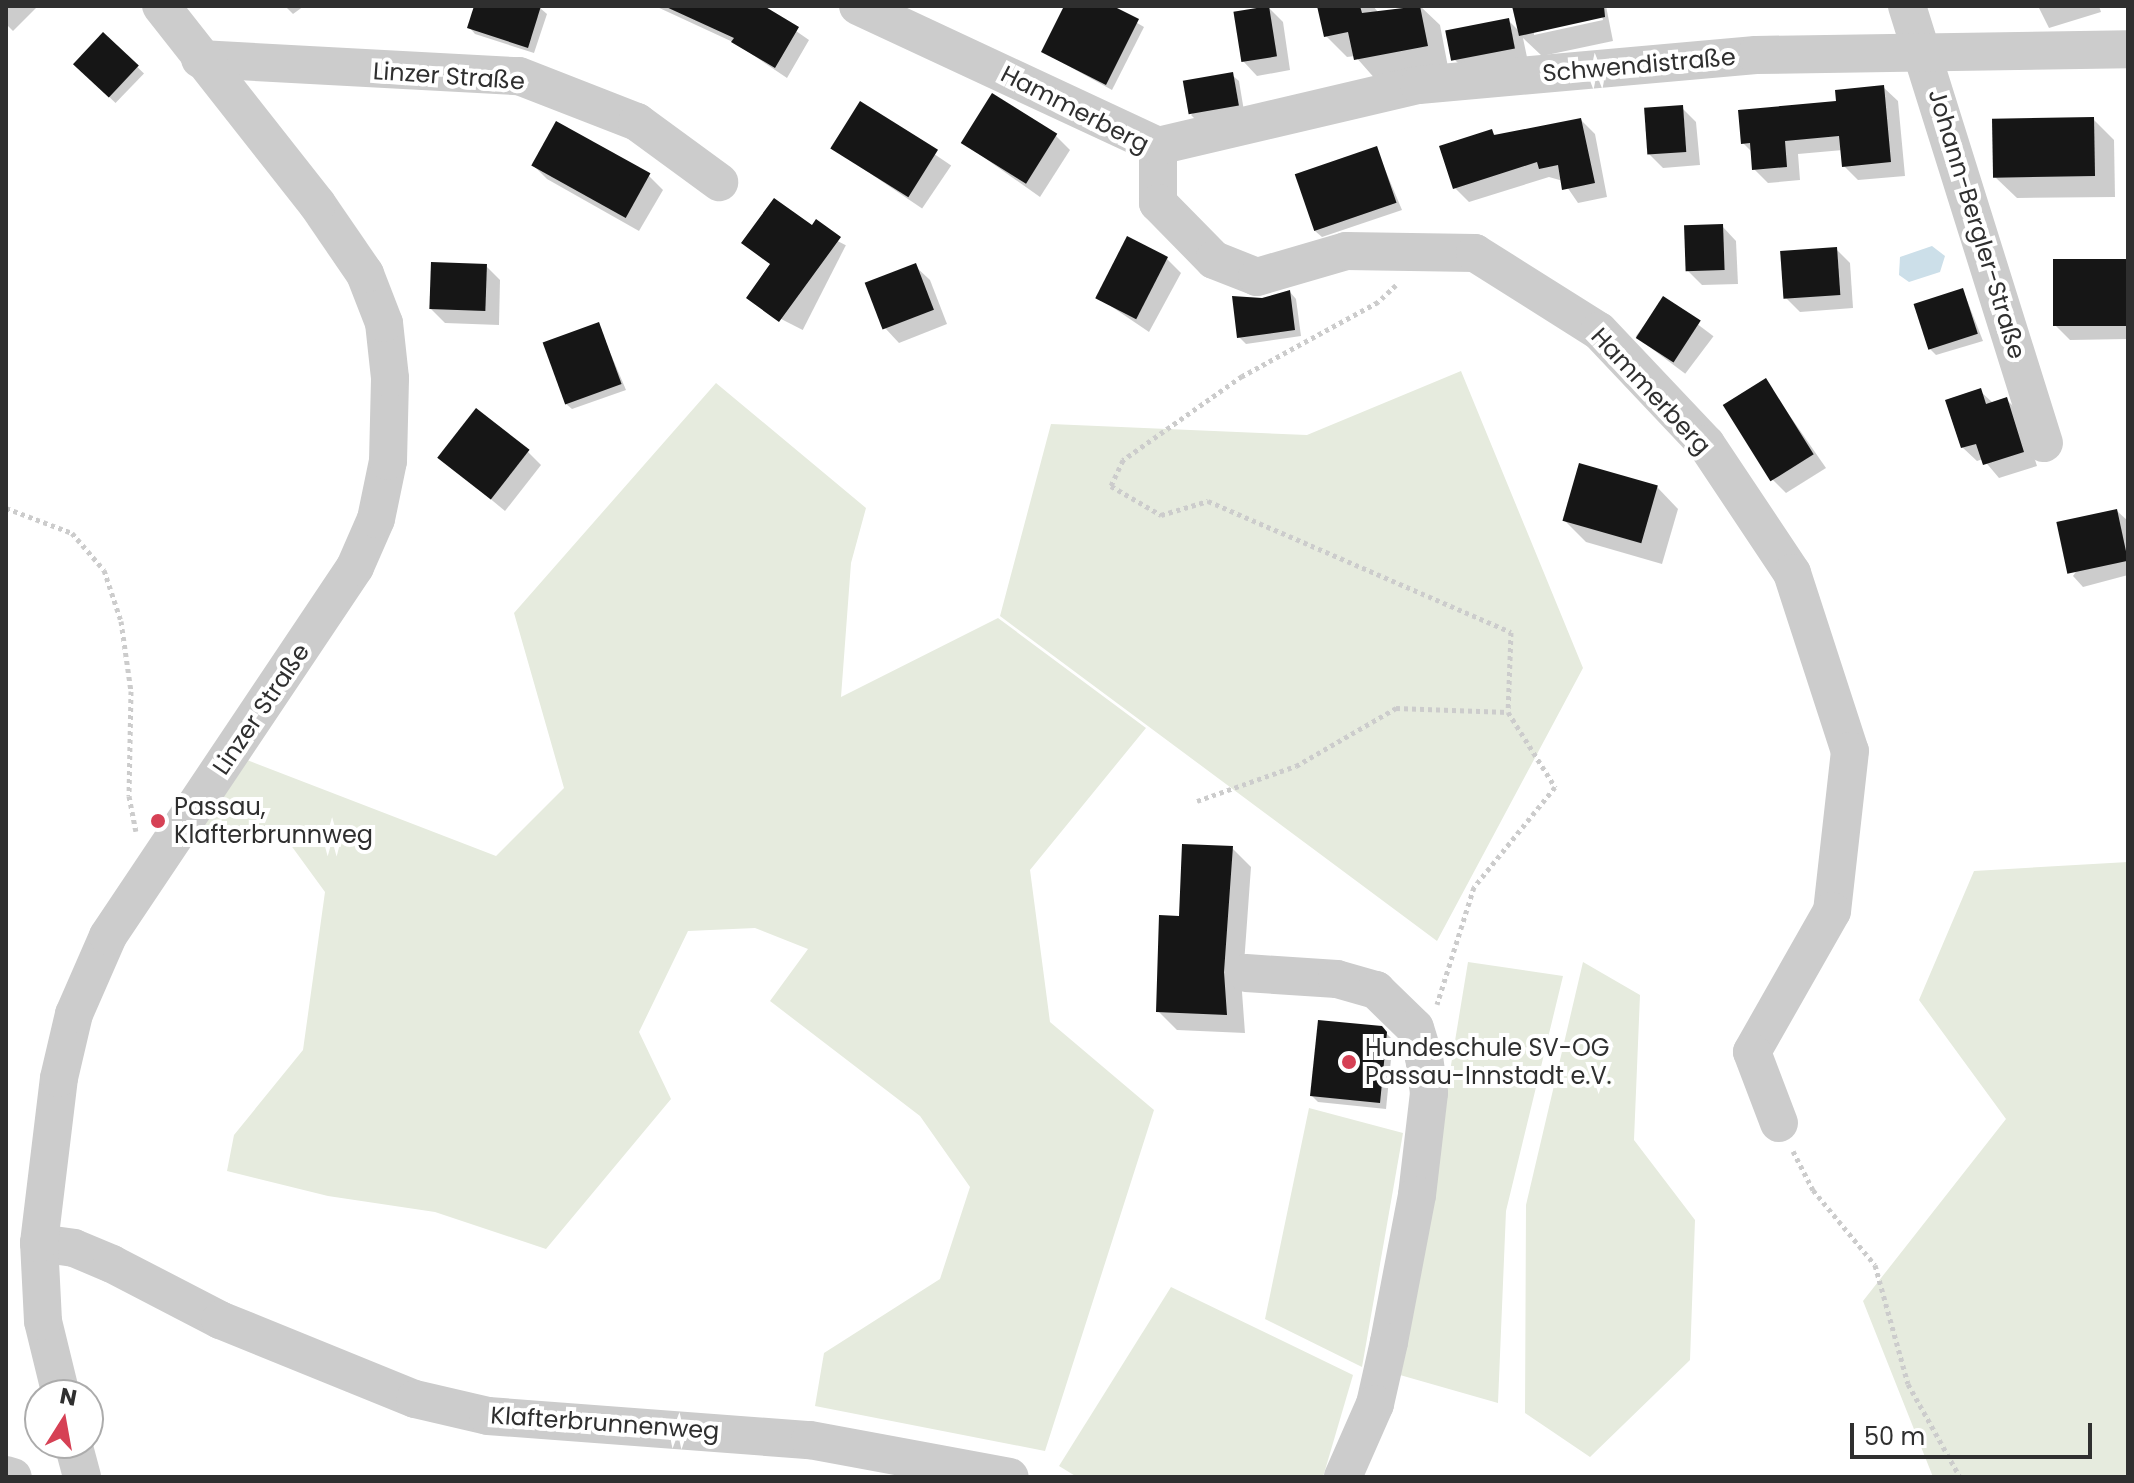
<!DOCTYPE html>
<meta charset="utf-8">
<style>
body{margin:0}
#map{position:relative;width:2134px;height:1483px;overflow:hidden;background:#fff;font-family:Poppins,sans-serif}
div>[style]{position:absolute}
.green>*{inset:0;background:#e6ebde}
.water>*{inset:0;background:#ccdfe9}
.shadow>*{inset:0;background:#0003;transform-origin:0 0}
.building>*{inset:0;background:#161616;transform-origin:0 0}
.path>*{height:5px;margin-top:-2.5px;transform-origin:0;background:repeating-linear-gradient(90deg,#ccc 0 4px,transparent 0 8px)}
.minor>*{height:38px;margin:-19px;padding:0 19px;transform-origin:19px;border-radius:19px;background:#ccc}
.dots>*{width:22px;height:22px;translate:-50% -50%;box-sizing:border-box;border:4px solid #fff;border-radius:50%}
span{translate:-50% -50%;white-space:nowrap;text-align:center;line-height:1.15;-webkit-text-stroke:8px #fff;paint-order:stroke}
.street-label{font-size:24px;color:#2f2f2f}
.poi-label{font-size:24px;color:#2f2f2f}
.left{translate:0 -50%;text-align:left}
.frame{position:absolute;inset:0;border:8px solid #2f2f2f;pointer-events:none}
.north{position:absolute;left:24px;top:1379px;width:80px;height:80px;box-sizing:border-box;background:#fff;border:2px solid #acacac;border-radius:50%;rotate:11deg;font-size:22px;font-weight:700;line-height:32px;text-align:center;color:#2f2f2f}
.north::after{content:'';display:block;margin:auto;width:28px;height:36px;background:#d64155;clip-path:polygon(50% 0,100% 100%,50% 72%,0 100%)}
.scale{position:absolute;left:1850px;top:1423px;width:242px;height:36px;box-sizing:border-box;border:4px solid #2f2f2f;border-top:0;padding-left:10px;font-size:24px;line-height:28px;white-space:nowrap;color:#2f2f2f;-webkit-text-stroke:6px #fff;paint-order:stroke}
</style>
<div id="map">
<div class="green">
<div style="clip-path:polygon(1461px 371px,1583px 668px,1437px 941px,1000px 616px,1051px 424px,1307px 435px)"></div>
<div style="clip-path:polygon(716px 383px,866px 508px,851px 563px,841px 697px,998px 618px,1146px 728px,1030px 870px,1050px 1022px,1154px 1110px,1045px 1451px,815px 1406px,824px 1353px,940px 1279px,970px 1187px,920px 1116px,770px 1001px,808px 949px,755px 928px,688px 931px,639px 1032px,671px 1099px,546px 1249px,435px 1212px,328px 1196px,227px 1171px,234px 1135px,303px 1050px,325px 892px,282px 833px,197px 824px,242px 758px,496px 856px,564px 788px,514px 613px)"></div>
<div style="clip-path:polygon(2128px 862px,2128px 1477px,1933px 1477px,1863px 1301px,2006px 1119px,1919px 1000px,1974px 871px)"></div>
<div style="clip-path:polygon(1468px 962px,1563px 976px,1506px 1211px,1498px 1403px,1400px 1375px)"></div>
<div style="clip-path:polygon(1583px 962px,1640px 995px,1634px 1140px,1695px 1220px,1690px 1360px,1590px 1457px,1525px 1413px,1526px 1205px)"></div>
<div style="clip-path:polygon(1309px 1108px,1403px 1133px,1362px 1367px,1265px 1319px)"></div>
<div style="clip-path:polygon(1171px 1287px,1353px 1375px,1323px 1477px,1077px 1477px,1059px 1466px)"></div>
</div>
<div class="water">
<div style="clip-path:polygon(1932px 246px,1945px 256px,1940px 272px,1909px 282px,1899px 275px,1900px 257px)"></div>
</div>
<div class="shadow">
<div style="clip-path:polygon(6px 6px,38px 6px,13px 31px,6px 24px)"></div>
<div style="clip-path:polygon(285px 6px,304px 6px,293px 14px)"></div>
<div style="clip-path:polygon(476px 6px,540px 8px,547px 14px,534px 53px,475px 34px,469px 27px)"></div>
<div style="clip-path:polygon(655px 6px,760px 6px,809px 40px,787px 78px,735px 43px)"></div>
<div style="clip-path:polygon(1066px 6px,1108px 6px,1144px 27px,1112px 90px,1043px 52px)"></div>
<div style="clip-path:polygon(1319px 6px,1373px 6px,1378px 12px,1420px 6px,1440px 25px,1448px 67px,1377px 81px,1355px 56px,1347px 57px,1326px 36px)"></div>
<div style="clip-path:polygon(evenodd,1514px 6px,1606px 6px,1613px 41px,1542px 56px,1523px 38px,1528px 62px,1468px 73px,1454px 59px,1508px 20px,1520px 32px,1514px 6px,1602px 16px,1603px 20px,1534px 35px,1534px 31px,1602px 16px)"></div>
<div style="clip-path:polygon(2038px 6px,2099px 6px,2101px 12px,2049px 28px)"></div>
<div style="clip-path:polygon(1268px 7px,1283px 22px,1290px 70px,1257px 76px,1243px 61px)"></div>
<div style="left:103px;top:34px;width:57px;height:41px;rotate:44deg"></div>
<div style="clip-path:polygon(1232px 75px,1239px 81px,1244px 111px,1197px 121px,1191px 115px)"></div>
<div style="clip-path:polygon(1883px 87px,1898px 101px,1905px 176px,1858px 180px,1844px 166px,1843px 150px,1798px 154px,1800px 180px,1768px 183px,1754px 169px,1753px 153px,1743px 143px)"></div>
<div style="left:860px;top:104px;width:110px;height:52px;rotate:34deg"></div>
<div style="clip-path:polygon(1682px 108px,1696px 122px,1700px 165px,1663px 168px,1649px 154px)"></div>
<div style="clip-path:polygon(2093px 119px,2114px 140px,2115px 197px,2017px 198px,1995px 177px)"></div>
<div style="clip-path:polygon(1581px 120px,1595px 134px,1607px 197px,1578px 203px,1563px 181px,1549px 177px,1469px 202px,1455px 188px,1491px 131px,1496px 136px)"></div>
<div style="clip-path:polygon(1056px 136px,1070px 150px,1040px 197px,962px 142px)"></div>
<div style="clip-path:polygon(1376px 148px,1402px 210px,1322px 237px,1315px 231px)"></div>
<div style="clip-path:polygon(533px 165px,649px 176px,663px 190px,639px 231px,547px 179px)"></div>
<div style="clip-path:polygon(1722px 226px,1736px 241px,1738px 284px,1702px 285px,1688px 271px)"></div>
<div style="left:812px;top:228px;width:38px;height:95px;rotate:27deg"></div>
<div style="clip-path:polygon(1836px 249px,1850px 263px,1853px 308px,1800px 312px,1786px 298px)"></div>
<div style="clip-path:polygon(1167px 259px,1181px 273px,1149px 332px,1096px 296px)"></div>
<div style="clip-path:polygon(2128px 261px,2128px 339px,2070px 340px,2056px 326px)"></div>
<div style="clip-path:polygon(486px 266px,500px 280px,499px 325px,445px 323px,431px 309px)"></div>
<div style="clip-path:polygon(915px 266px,930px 280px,947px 324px,899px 343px,885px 328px)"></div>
<div style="clip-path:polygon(1963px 290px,1983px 341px,1936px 355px,1930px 349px)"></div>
<div style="clip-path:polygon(1290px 292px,1296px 299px,1301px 336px,1246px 344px,1239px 337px,1262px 300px)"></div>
<div style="left:1664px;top:299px;width:62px;height:47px;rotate:37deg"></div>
<div style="clip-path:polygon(598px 324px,626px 390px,572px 409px,565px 403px)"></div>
<div style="clip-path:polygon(1765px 380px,1826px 468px,1786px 493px,1772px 479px)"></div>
<div style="clip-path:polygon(1980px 391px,1993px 403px,2006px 399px,2020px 413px,2037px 466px,1999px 478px,1983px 459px,1977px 461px,1962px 447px)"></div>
<div style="clip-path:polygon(527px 451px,541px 465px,505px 511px,440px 457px)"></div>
<div style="clip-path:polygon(1657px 487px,1678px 509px,1662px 564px,1586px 542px,1564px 520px)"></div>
<div style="clip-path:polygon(2117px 511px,2128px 521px,2128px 575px,2083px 587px,2073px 576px)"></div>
<div style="clip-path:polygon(1232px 848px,1251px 867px,1242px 992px,1245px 1033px,1177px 1030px,1158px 1011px,1181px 918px)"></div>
<div style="clip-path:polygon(1381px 1028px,1393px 1040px,1386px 1109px,1318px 1102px,1312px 1096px)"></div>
</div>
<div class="building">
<div style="clip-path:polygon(474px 6px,541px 6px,528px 48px,467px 28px)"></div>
<div style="clip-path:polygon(664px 6px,764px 6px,799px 27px,775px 68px,731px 42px,734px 38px)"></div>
<div style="clip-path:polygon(1064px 6px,1113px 6px,1139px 19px,1106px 85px,1041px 52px)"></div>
<div style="left:1269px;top:6px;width:51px;height:36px;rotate:81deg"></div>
<div style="clip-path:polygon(1317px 6px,1360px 6px,1362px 13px,1420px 6px,1428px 46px,1354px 60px,1348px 32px,1324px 37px)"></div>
<div style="clip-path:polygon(1512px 6px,1604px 6px,1605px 17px,1519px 36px)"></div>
<div style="left:1509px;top:18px;width:31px;height:65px;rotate:79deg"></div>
<div style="left:103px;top:32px;width:49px;height:44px;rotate:43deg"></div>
<div style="left:1233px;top:72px;width:34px;height:51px;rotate:80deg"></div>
<div style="clip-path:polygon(1884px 85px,1891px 162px,1842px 167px,1839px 136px,1785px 141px,1787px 167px,1752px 170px,1750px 143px,1741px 144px,1738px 110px,1836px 101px,1835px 90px)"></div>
<div style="left:992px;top:93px;width:77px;height:59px;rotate:32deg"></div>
<div style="left:860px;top:101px;width:92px;height:56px;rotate:32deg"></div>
<div style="left:1683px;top:105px;width:47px;height:39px;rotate:86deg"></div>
<div style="left:2094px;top:117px;width:59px;height:102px;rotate:89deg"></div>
<div style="clip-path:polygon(1581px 118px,1595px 183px,1562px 190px,1558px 165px,1539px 169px,1537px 162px,1453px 189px,1439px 146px,1492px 129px,1494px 135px)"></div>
<div style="left:556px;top:121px;width:108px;height:51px;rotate:29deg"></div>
<div style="left:1377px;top:146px;width:60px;height:87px;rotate:71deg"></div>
<div style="clip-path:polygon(774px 198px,812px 225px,816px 219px,841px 237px,779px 322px,746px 298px,770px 264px,741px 243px)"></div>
<div style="left:1723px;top:224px;width:46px;height:39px;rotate:88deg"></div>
<div style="left:1127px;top:236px;width:46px;height:70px;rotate:27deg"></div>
<div style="left:1837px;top:247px;width:48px;height:57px;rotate:86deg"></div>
<div style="left:2128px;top:259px;width:67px;height:75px;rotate:90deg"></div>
<div style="left:431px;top:262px;width:56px;height:47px;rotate:2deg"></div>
<div style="left:916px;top:263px;width:50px;height:55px;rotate:69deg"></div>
<div style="left:1963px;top:288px;width:48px;height:52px;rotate:72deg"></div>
<div style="clip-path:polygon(1290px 290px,1295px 330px,1237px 338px,1232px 296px,1262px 298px)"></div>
<div style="left:1663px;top:296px;width:45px;height:50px;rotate:33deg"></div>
<div style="left:599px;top:322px;width:66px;height:60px;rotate:70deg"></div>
<div style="left:1766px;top:378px;width:90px;height:51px;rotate:58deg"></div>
<div style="clip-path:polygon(1981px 388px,1986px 404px,2007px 397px,2024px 452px,1983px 465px,1976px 444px,1961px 448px,1945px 400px)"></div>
<div style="left:476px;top:408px;width:68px;height:63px;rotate:38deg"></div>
<div style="left:1579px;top:463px;width:82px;height:60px;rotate:16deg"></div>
<div style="left:2117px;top:509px;width:53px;height:62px;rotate:78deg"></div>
<div style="clip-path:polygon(1182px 844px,1233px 846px,1224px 972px,1227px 1015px,1156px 1012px,1159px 915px,1179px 916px)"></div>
<div style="clip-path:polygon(1318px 1020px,1382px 1026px,1387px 1032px,1380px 1103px,1310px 1096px)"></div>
</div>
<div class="path">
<div style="left:1396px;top:285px;width:25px;rotate:137deg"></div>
<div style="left:1378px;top:302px;width:155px;rotate:151.4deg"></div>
<div style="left:1242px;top:376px;width:146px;rotate:144.8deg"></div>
<div style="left:1123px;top:460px;width:29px;rotate:115deg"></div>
<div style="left:1111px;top:486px;width:58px;rotate:30.1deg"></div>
<div style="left:1161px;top:515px;width:49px;rotate:-16.6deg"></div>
<div style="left:1208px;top:501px;width:330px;rotate:23.4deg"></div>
<div style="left:1511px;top:632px;width:80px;rotate:92.1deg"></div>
<div style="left:1508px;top:712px;width:89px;rotate:57.9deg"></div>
<div style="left:1555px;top:787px;width:129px;rotate:129deg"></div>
<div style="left:1474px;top:887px;width:123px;rotate:107.5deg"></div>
<div style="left:6px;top:508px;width:71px;rotate:20.7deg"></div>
<div style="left:72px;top:533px;width:49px;rotate:49.1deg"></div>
<div style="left:104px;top:570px;width:54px;rotate:71.6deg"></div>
<div style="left:121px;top:621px;width:71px;rotate:81.9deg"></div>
<div style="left:131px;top:691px;width:105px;rotate:91.1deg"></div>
<div style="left:129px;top:796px;width:36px;rotate:79deg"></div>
<div style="left:1197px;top:801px;width:105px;rotate:-19.5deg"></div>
<div style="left:1296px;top:766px;width:116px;rotate:-30.1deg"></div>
<div style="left:1396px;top:708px;width:112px;rotate:2deg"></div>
<div style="left:1793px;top:1151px;width:44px;rotate:62.9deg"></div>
<div style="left:1813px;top:1190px;width:97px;rotate:50.4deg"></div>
<div style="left:1875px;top:1265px;width:123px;rotate:74.5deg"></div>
<div style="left:1908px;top:1384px;width:107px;rotate:60.8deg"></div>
</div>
<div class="minor">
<div style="left:858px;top:6px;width:331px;rotate:25deg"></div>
<div style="left:1158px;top:146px;width:57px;rotate:90deg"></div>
<div style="left:1158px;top:203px;width:80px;rotate:45.5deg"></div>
<div style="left:1214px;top:260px;width:46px;rotate:21.6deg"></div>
<div style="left:1257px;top:277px;width:93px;rotate:-16.3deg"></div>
<div style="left:1346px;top:251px;width:129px;rotate:0.9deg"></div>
<div style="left:1475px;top:253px;width:146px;rotate:32.2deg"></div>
<div style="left:1599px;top:331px;width:156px;rotate:46.6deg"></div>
<div style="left:1706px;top:444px;width:155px;rotate:56.3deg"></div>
<div style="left:1792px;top:573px;width:187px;rotate:72deg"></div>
<div style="left:1850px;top:751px;width:161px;rotate:96.4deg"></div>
<div style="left:1832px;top:911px;width:162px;rotate:119.6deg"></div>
<div style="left:1752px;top:1052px;width:76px;rotate:69.2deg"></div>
<div style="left:1907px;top:6px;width:458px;rotate:72.6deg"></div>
<div style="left:200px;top:59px;width:319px;rotate:3.1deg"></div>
<div style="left:519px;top:76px;width:127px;rotate:21.3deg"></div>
<div style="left:637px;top:122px;width:102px;rotate:36.2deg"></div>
<div style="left:1158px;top:146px;width:268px;rotate:-13.2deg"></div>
<div style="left:1419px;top:85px;width:338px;rotate:-5.1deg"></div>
<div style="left:1756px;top:55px;width:372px;rotate:-0.9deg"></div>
<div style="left:1246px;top:973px;width:91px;rotate:3.8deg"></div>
<div style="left:1337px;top:979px;width:41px;rotate:15.8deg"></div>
<div style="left:1376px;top:990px;width:54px;rotate:44.3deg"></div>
<div style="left:1415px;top:1028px;width:30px;rotate:73deg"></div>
<div style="left:1424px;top:1057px;width:36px;rotate:82deg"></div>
<div style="left:1429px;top:1093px;width:103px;rotate:96.7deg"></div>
<div style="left:1417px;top:1195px;width:150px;rotate:100.8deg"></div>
<div style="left:1389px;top:1342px;width:64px;rotate:102.7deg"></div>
<div style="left:1375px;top:1404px;width:80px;rotate:113.7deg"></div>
<div style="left:39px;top:1243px;width:35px;rotate:8deg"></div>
<div style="left:74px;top:1248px;width:41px;rotate:22.8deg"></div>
<div style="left:112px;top:1264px;width:122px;rotate:27.4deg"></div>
<div style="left:220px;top:1320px;width:210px;rotate:22.1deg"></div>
<div style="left:415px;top:1399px;width:75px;rotate:13.1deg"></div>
<div style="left:488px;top:1416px;width:323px;rotate:4.3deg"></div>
<div style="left:810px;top:1440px;width:203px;rotate:10.5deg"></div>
<div style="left:61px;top:1395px;width:76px;rotate:-103.7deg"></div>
<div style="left:43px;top:1321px;width:78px;rotate:-92.9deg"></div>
<div style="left:39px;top:1243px;width:166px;rotate:-83.1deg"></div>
<div style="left:59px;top:1078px;width:66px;rotate:-76.8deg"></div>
<div style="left:74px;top:1014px;width:85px;rotate:-66.4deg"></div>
<div style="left:108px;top:936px;width:444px;rotate:-56.2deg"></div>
<div style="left:355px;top:567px;width:52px;rotate:-66.4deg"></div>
<div style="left:376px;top:519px;width:59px;rotate:-78.3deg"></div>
<div style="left:388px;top:461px;width:83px;rotate:-88.6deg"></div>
<div style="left:390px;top:378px;width:55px;rotate:-96.2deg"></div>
<div style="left:384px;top:323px;width:53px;rotate:-111.2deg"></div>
<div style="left:365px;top:274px;width:85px;rotate:-124.4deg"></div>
<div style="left:317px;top:204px;width:252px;rotate:-128.2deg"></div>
<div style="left:73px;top:1443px;width:35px;rotate:75deg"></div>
<div style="left:6px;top:1475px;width:7px;rotate:16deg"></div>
</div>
<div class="dots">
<div style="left:158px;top:821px;background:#d64155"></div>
<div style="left:1349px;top:1062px;background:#d64155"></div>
</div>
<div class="street-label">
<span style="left:1639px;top:65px;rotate:-5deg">Schwendistraße</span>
<span style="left:449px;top:76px;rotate:4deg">Linzer Straße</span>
<span style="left:1075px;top:109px;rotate:27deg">Hammerberg</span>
<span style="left:1977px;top:224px;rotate:73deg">Johann-Bergler-Straße</span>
<span style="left:1651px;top:391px;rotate:47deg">Hammerberg</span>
<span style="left:261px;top:709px;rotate:-56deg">Linzer Straße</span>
<span style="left:605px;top:1423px;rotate:4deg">Klafterbrunnenweg</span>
</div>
<div class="poi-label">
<span class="left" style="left:174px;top:821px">Passau,<br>Klafterbrunnweg</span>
<span class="left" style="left:1365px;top:1062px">Hundeschule SV-OG<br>Passau-Innstadt e.V.</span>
</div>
<div class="frame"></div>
<div class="north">N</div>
<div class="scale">50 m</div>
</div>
